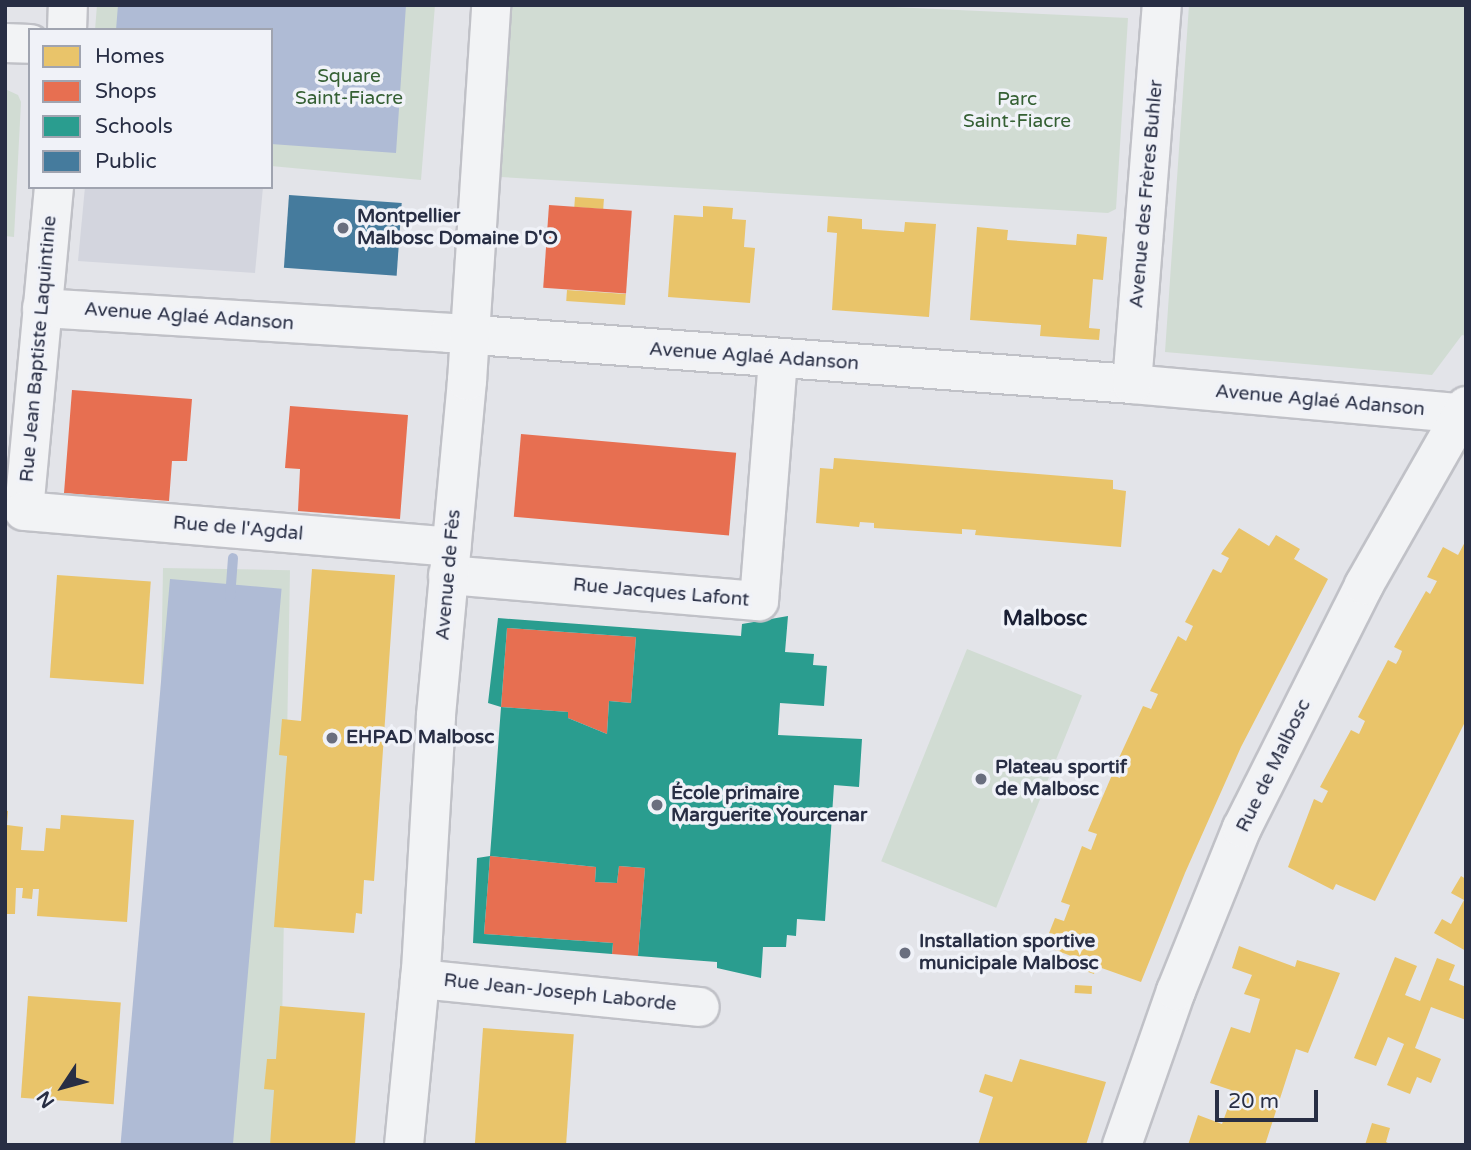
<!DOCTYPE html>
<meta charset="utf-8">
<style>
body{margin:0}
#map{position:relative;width:1471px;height:1150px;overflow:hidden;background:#e3e4e9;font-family:"Varela Round",sans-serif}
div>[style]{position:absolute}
.built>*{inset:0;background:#d3d5de}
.green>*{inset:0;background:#d1dcd3;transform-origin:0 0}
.water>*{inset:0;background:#afbbd5;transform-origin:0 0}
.homes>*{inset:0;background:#e9c46a;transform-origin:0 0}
.shops>*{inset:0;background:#e76f51;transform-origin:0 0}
.schools>*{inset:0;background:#2a9d8f}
.public>*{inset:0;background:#457b9d;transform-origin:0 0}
.stream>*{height:10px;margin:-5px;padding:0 5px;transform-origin:5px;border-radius:5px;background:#afbbd5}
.roads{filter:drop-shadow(2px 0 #c0c1c7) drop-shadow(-2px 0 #c0c1c7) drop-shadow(0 2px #c0c1c7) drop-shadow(0 -2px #c0c1c7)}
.minor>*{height:38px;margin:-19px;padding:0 19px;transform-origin:19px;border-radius:19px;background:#f2f3f5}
.dots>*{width:19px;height:19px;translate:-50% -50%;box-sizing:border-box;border:4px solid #f0f2f8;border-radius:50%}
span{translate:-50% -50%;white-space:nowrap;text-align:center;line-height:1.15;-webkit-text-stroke:7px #f0f2f8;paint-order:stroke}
.park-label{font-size:19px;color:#356034}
.street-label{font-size:19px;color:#282e44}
.poi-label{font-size:19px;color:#282e44;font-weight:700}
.left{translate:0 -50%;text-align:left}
.neighbourhood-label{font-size:21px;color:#1a1f34;font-weight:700}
.frame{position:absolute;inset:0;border:7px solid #282e44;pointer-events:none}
.legend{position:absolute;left:28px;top:28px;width:245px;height:161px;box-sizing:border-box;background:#f0f2f8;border:2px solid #a0a4b0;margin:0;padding:9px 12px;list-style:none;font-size:21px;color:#282e44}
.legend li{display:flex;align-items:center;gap:14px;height:35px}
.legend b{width:35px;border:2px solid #a0a4b0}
.north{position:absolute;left:28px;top:1052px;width:70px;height:70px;-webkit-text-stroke:5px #f0f2f8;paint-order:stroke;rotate:234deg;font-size:19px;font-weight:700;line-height:28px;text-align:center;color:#282e44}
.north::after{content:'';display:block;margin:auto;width:24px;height:32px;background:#282e44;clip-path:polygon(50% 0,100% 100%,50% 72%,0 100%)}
.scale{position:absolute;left:1215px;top:1090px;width:103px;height:32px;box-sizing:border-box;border:4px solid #282e44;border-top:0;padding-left:9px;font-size:21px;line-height:24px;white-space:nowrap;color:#282e44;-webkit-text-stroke:5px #f0f2f8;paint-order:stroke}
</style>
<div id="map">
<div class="built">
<div style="clip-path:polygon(85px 187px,263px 187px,255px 273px,78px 261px)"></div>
</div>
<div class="green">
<div style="clip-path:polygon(97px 5px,435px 5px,421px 180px,271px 166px,271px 30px,95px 30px)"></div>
<div style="clip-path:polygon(509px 5px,849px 5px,1128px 18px,1116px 209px,1108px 213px,501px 177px)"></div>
<div style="clip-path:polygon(1189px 5px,1466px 5px,1466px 336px,1462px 335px,1432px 375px,1165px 352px)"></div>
<div style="clip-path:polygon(5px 89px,18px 95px,21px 102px,14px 237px,5px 236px)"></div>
<div style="left:163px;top:568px;width:127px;height:579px;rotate:1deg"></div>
<div style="left:967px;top:649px;width:124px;height:229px;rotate:22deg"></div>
</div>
<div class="water">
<div style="clip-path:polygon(118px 5px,406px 5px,396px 153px,271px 144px,271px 30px,116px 30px)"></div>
<div style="left:170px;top:579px;width:112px;height:567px;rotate:5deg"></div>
</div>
<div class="homes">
<div style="left:575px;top:197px;width:29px;height:10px;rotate:4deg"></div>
<div style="clip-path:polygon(703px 206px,733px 208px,732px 219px,746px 220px,744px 247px,755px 248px,750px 303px,668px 297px,674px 215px,703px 217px)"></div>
<div style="clip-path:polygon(828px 216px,862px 219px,862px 229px,904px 232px,905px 222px,936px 224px,929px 317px,832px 310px,837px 233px,827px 232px)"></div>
<div style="clip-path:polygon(977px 227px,1008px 230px,1007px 240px,1076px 245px,1077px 234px,1107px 237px,1103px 280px,1093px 279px,1089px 328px,1100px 329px,1099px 340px,1040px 336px,1041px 325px,970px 320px)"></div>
<div style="left:567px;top:290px;width:59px;height:11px;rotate:4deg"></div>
<div style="clip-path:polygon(834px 458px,1113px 480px,1113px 489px,1126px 491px,1121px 547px,975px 535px,976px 530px,962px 529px,962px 534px,874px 528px,874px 523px,860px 522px,859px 527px,816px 523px,820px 468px,833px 469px)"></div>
<div style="clip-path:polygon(1239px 528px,1269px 546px,1276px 535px,1300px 549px,1294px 559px,1328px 579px,1241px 747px,1185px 873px,1141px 982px,1096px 966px,1094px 974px,1071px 966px,1074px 957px,1044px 946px,1055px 918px,1064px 921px,1070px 905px,1061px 902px,1082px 846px,1091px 850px,1097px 834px,1088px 831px,1112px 775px,1120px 778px,1127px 763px,1118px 760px,1143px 706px,1151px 709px,1158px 694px,1150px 691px,1178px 636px,1186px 641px,1193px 626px,1185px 622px,1213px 569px,1221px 573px,1229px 558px,1221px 554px)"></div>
<div style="clip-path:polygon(1466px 540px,1466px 720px,1375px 901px,1336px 884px,1333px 890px,1288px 867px,1314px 799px,1322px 803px,1328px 791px,1320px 787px,1351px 730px,1359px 734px,1365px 721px,1358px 717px,1388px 660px,1396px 664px,1399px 659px,1402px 651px,1394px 647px,1426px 591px,1430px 594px,1437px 581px,1427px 577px,1443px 547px,1458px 555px)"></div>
<div style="clip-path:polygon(312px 569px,395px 575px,374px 881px,364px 880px,362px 914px,356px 913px,354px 933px,274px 927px,287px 756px,279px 755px,282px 719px,301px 721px)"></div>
<div style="left:57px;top:575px;width:94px;height:103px;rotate:4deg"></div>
<div style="clip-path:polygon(5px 810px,8px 811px,7px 825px,23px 827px,21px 850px,44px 851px,46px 828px,60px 829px,61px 815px,134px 820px,127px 922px,37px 916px,39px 889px,33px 889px,32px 899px,22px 898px,23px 888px,16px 888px,15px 914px,5px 914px)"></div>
<div style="clip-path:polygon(1461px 876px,1466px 879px,1466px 951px,1434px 933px,1442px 919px,1451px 924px,1464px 900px,1451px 893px)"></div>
<div style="clip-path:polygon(1239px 946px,1295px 967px,1297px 960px,1340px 973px,1308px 1053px,1296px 1049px,1265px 1145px,1188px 1145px,1198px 1115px,1222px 1124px,1234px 1091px,1210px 1083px,1231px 1027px,1250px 1033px,1260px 999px,1244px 994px,1252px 975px,1232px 968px)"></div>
<div style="clip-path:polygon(1395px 957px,1417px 966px,1405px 995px,1420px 1001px,1437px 958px,1455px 965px,1449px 980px,1466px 987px,1466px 1020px,1431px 1007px,1415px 1048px,1441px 1059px,1431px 1083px,1417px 1077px,1410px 1094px,1387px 1085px,1404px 1044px,1388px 1037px,1376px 1066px,1354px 1058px)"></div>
<div style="left:1075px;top:985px;width:17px;height:8px;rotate:3deg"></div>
<div style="left:28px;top:996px;width:93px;height:102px;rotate:4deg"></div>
<div style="clip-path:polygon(280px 1006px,365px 1013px,355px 1145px,270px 1145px,274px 1090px,264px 1089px,267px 1059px,276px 1059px)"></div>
<div style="left:483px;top:1028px;width:91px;height:117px;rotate:4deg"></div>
<div style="clip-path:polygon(1020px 1059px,1106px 1082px,1086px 1145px,978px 1145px,993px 1097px,979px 1092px,985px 1074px,1012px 1082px)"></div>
<div style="clip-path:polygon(1372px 1123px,1390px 1128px,1386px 1142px,1392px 1145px,1365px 1145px)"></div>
</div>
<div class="shops">
<div style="left:549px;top:205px;width:83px;height:83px;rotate:4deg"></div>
<div style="clip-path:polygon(72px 390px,192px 399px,187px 461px,172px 461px,169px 501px,64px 493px)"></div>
<div style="clip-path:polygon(290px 406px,408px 415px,400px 519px,298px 511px,300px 469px,285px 468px)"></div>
<div style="left:521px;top:434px;width:216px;height:83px;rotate:5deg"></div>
<div style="clip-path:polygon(507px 628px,636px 637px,631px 703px,609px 701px,607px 734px,568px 718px,568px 712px,501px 707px)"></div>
<div style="clip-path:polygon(490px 856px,596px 867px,595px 882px,617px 883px,619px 866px,645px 868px,638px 956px,612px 954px,613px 943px,484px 934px)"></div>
</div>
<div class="schools">
<div style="clip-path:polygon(788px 616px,785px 652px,814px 654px,813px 665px,827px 666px,824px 706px,780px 703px,778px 735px,862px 739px,859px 787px,834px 785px,825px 921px,797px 919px,796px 936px,787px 935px,786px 947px,763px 947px,761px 978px,717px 968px,717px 962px,638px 956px,645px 868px,619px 866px,617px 883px,595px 882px,596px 867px,490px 856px,484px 934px,613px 943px,612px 954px,473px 943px,477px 858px,490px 856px,501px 707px,568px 712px,568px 718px,607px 734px,609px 701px,631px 703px,636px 637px,507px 628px,501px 707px,488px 703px,498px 618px,741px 636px,742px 624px)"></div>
</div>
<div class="public">
<div style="left:289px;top:195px;width:113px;height:73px;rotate:4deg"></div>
</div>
<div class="stream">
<div style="left:230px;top:598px;width:40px;rotate:-85.7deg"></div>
</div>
<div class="roads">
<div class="minor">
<div style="left:67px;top:30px;width:25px;rotate:-88deg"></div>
<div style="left:5px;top:43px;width:25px;rotate:2deg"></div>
<div style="left:54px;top:187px;width:325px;rotate:95.3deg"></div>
<div style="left:24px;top:511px;width:429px;rotate:4.8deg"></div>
<div style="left:42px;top:308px;width:408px;rotate:3.5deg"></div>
<div style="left:449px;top:333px;width:685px;rotate:4.27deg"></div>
<div style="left:1132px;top:384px;width:335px;rotate:5.1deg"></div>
<div style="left:1132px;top:384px;width:380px;rotate:-85.5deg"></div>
<div style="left:448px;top:575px;width:312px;rotate:4.8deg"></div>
<div style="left:759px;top:601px;width:243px;rotate:-85.5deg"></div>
<div style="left:420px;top:979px;width:281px;rotate:5.7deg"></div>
<div style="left:404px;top:1145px;width:176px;rotate:-84.5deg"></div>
<div style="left:421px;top:970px;width:255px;rotate:-86.6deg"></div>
<div style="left:436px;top:715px;width:335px;rotate:-84.7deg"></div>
<div style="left:467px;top:381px;width:377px;rotate:-86.3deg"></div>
<div style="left:1122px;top:1145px;width:163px;rotate:-70.7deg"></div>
<div style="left:1176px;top:991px;width:176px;rotate:-68deg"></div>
<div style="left:1242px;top:828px;width:272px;rotate:-63.3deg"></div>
<div style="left:1364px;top:585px;width:206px;rotate:-60.3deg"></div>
</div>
</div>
<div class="dots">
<div style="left:343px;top:228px;background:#696e7e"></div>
<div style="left:332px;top:738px;background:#696e7e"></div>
<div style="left:981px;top:779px;background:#696e7e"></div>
<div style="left:657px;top:805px;background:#696e7e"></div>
<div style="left:905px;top:953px;background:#696e7e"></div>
</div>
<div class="park-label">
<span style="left:349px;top:88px">Square<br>Saint-Fiacre</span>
<span style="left:1017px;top:111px">Parc<br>Saint-Fiacre</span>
</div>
<div class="street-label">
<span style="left:1147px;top:194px;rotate:-85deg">Avenue des Frères Buhler</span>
<span style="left:189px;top:317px;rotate:4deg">Avenue Aglaé Adanson</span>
<span style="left:39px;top:349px;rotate:-85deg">Rue Jean Baptiste Laquintinie</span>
<span style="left:754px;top:357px;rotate:4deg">Avenue Aglaé Adanson</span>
<span style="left:1320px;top:401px;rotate:5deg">Avenue Aglaé Adanson</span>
<span style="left:238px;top:529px;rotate:5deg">Rue de l'Agdal</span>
<span style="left:449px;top:575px;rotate:-85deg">Avenue de Fès</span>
<span style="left:661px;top:593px;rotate:5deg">Rue Jacques Lafont</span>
<span style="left:1274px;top:766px;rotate:-64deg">Rue de Malbosc</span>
<span style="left:560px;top:993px;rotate:6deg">Rue Jean-Joseph Laborde</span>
</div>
<div class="poi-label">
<span class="left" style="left:357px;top:228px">Montpellier<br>Malbosc Domaine D'O</span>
<span class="left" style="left:346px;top:738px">EHPAD Malbosc</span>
<span class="left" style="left:995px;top:779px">Plateau sportif<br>de Malbosc</span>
<span class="left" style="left:671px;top:805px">École primaire<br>Marguerite Yourcenar</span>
<span class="left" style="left:919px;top:953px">Installation sportive<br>municipale Malbosc</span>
</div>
<div class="neighbourhood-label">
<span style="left:1045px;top:619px">Malbosc</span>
</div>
<div class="frame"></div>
<ul class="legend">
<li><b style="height:19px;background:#e9c46a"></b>Homes</li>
<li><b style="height:19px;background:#e76f51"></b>Shops</li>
<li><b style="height:19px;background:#2a9d8f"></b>Schools</li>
<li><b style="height:19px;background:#457b9d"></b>Public</li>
</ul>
<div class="north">N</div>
<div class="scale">20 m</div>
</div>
